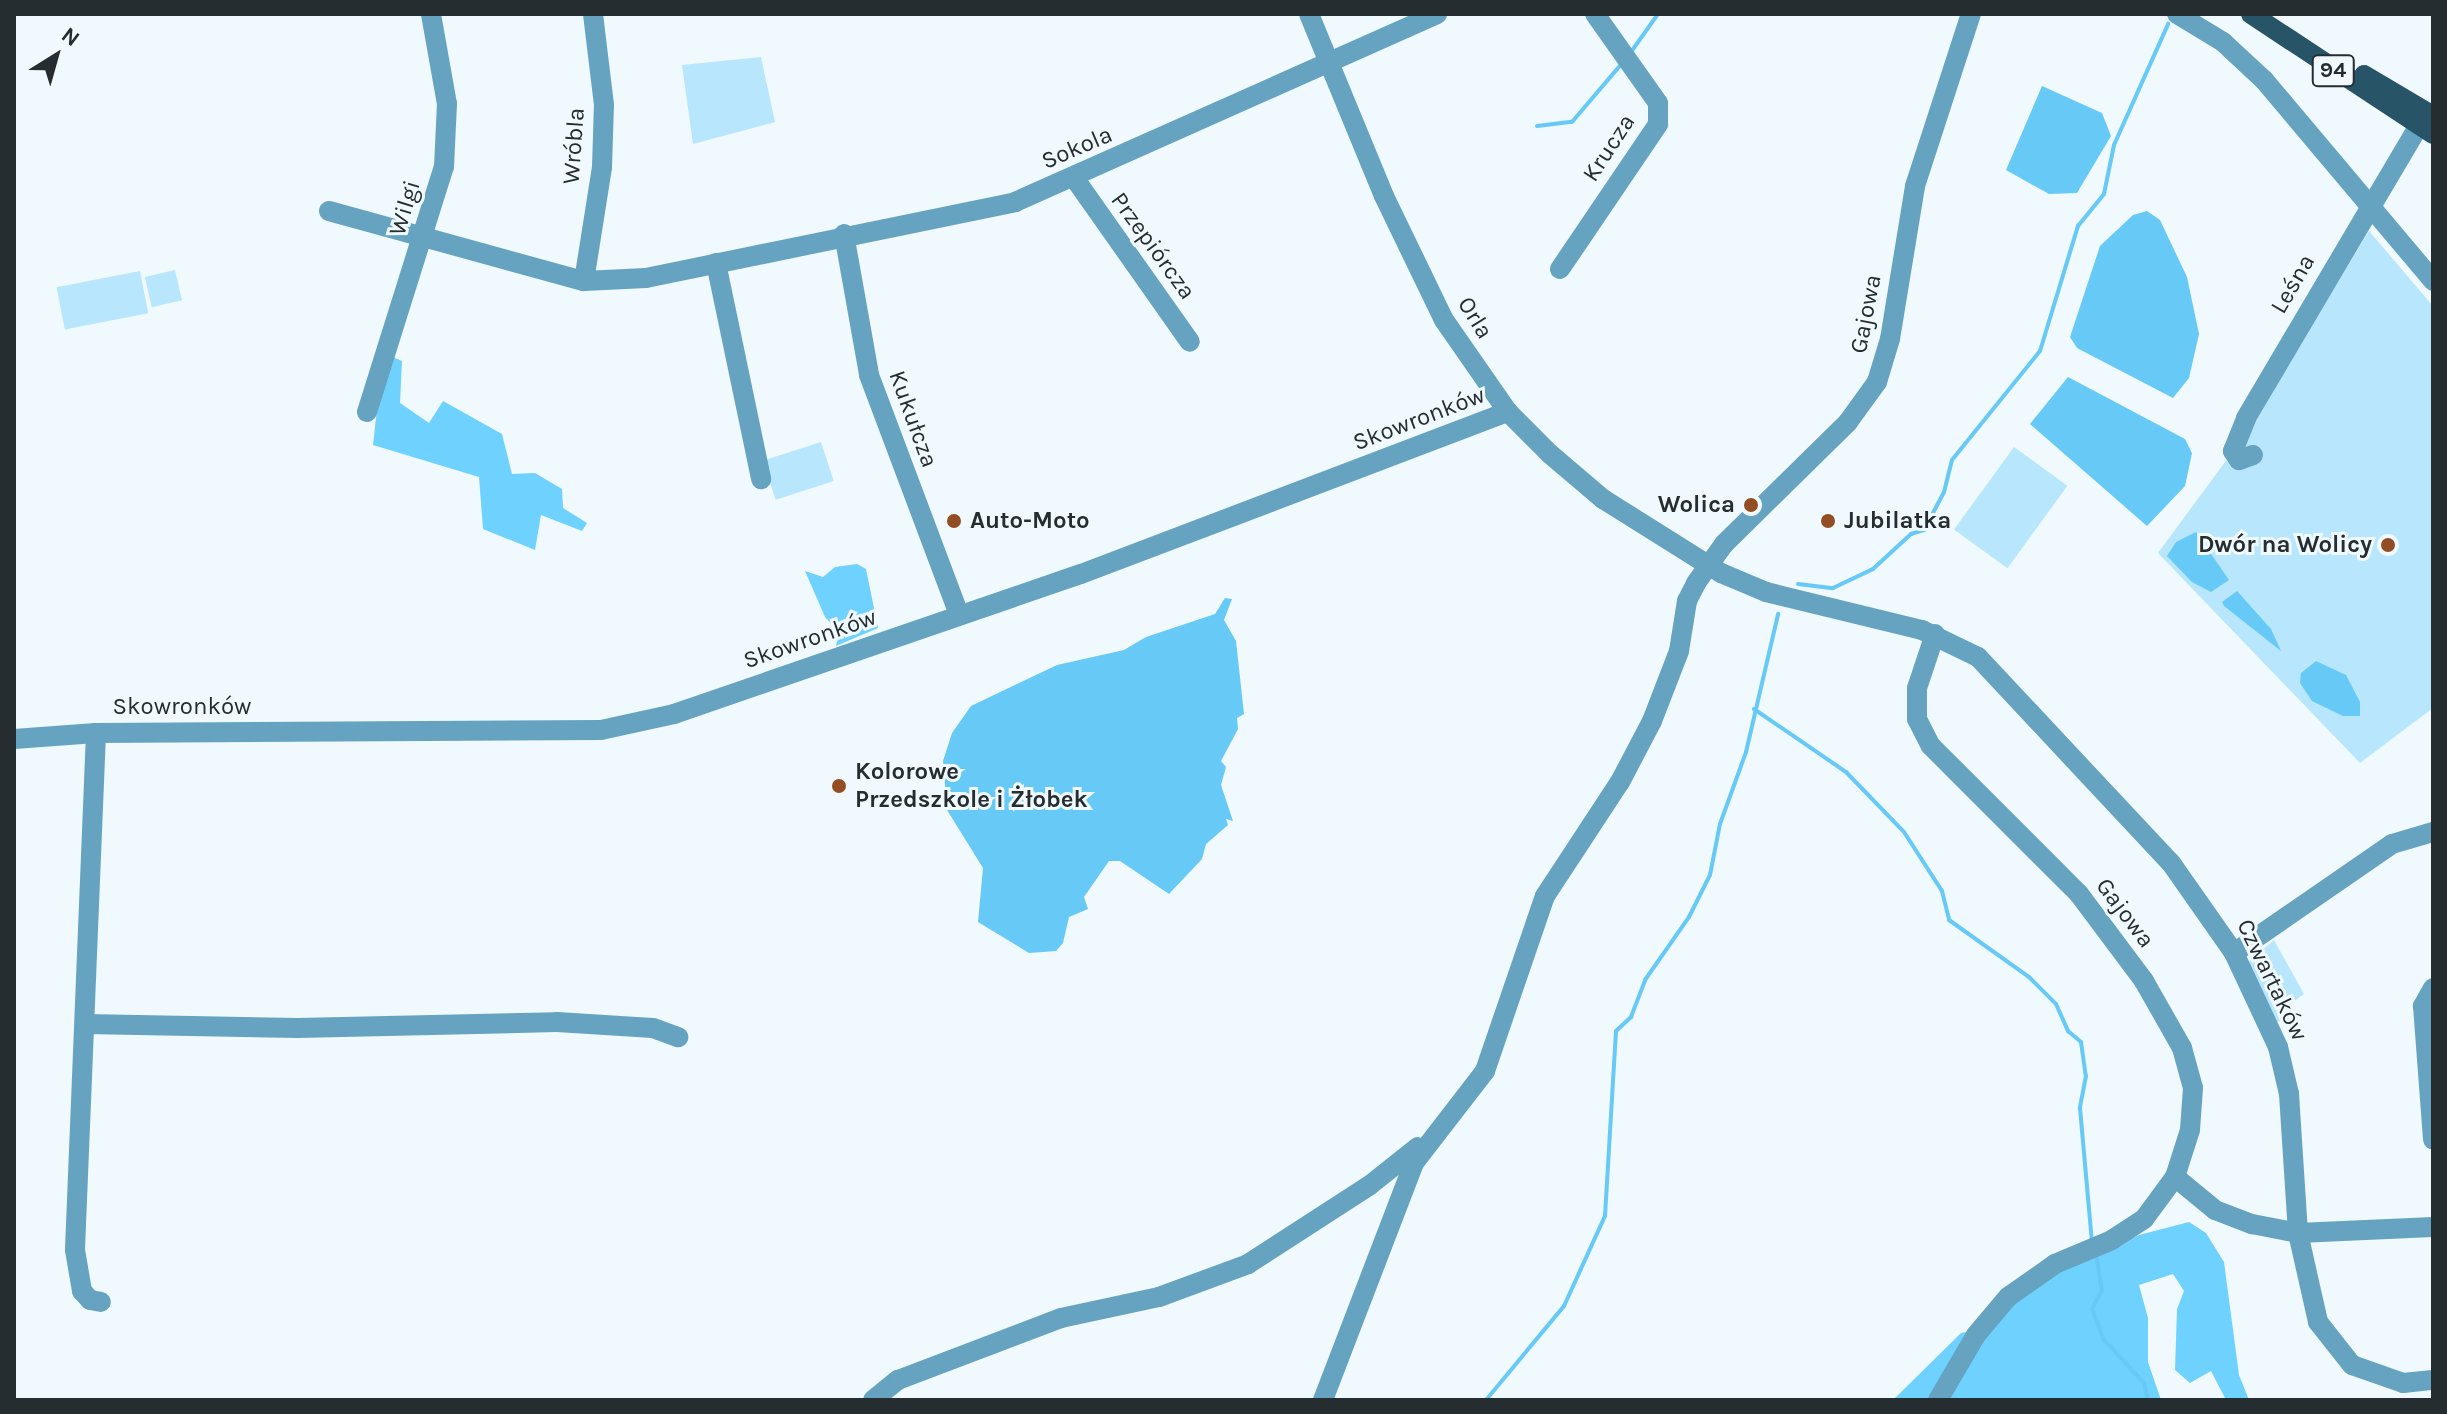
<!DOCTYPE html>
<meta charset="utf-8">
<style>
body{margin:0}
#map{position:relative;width:2447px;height:1414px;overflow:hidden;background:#f0f9fd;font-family:Karla,sans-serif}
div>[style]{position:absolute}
.green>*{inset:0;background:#b7e6fd;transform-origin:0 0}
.forest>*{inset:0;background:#6ed1fe}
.water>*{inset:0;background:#66c9f6}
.stream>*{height:4px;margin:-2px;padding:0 2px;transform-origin:2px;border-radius:2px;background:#66c9f6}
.minor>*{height:20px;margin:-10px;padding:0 10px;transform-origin:10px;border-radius:10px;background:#65a3c0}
.major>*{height:20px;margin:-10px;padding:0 10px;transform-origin:10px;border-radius:10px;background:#285468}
.dots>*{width:22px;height:22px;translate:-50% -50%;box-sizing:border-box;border:4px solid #f0f9fd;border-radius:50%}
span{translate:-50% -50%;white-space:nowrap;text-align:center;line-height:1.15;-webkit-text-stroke:6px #f0f9fd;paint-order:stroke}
.shield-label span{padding:2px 6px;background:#f0f9fd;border:2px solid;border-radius:6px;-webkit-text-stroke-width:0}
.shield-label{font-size:22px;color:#252d31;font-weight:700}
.street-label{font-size:24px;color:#252d31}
.poi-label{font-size:24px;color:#252d31;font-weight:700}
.right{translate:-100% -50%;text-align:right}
.left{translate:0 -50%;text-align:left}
.frame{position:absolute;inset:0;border:16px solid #252d31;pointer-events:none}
.north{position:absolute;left:16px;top:16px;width:80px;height:80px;-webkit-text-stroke:6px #f0f9fd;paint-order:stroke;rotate:37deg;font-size:22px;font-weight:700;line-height:32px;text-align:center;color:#252d31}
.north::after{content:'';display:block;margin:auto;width:28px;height:36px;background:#252d31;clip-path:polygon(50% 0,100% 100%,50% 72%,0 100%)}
</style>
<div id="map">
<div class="green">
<div style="clip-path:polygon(761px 57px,775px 122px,693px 144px,682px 65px)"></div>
<div style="clip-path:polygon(2369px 231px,2433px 306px,2433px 708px,2360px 763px,2158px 553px,2247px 432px)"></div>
<div style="left:175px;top:270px;width:31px;height:31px;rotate:77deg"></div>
<div style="left:140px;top:271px;width:43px;height:85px;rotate:79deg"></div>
<div style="left:821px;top:442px;width:41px;height:61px;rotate:72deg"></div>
<div style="left:2014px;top:447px;width:66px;height:102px;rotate:36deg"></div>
<div style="clip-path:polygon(2274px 940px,2304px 994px,2277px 1014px,2280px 1021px,2275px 1023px,2249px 962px)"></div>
</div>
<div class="forest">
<div style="clip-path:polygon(393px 357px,402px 361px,400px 403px,429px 423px,443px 401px,502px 434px,512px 474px,535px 473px,562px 489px,563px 508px,587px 523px,582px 531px,541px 515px,535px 550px,483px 529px,479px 477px,373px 445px,377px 409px)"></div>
<div style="clip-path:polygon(857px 564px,866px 569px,878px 628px,836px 646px,839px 632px,825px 617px,805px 571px,823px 577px,835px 567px)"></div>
<div style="clip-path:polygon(2189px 1222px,2206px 1233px,2224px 1262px,2239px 1375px,2249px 1400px,2222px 1400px,2225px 1398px,2211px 1371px,2190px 1383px,2175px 1370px,2177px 1309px,2184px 1291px,2173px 1274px,2139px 1285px,2148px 1318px,2148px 1362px,2161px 1400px,1893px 1400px,1961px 1333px,1988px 1328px,2005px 1306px,2054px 1274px,2139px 1235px)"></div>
</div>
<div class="water">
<div style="clip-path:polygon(2042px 86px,2102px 113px,2111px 136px,2077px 193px,2049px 194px,2006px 170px)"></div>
<div style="clip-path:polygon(2147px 211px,2160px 220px,2187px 277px,2199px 334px,2189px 378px,2173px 398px,2077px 348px,2070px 337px,2100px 246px,2133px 215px)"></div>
<div style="clip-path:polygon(2068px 377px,2185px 439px,2192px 453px,2185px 486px,2147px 526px,2030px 424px)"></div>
<div style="clip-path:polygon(2196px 532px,2229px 580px,2211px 592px,2192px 582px,2167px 556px,2176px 542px)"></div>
<div style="clip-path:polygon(2237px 591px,2271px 629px,2281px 651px,2224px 606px,2222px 602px)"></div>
<div style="clip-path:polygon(1225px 598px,1232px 599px,1224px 620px,1236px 641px,1244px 714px,1237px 718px,1238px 729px,1221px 761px,1226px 767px,1221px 785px,1233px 821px,1226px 819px,1228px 825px,1206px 844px,1202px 859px,1169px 894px,1120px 861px,1109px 861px,1084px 897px,1088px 909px,1069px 917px,1063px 943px,1056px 951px,1029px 953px,978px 922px,983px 868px,947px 810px,943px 761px,952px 733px,971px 706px,1057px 665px,1124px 650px,1146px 637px,1215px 614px)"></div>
<div style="clip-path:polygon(2316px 661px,2346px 675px,2360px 702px,2360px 716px,2343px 716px,2312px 701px,2300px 683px,2301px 673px)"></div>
</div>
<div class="stream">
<div style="left:1631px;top:52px;width:47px;rotate:-54.6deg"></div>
<div style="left:1537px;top:126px;width:35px;rotate:-7deg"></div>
<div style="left:1572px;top:122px;width:79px;rotate:-49.6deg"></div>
<div style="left:1798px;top:584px;width:35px;rotate:7deg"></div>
<div style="left:1833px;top:588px;width:44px;rotate:-25.4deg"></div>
<div style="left:1873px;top:569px;width:52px;rotate:-42.6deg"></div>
<div style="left:1911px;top:534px;width:14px;rotate:-17deg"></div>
<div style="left:1924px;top:530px;width:43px;rotate:-62.2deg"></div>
<div style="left:1944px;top:492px;width:33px;rotate:-76deg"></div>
<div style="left:1952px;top:460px;width:140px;rotate:-51.1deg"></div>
<div style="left:2040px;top:351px;width:131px;rotate:-73.1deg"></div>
<div style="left:2078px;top:226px;width:41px;rotate:-50.9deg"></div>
<div style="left:2104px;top:194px;width:50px;rotate:-78.5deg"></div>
<div style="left:2114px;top:145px;width:133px;rotate:-65.9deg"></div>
<div style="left:1754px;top:709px;width:112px;rotate:34.4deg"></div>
<div style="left:1846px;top:772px;width:83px;rotate:46deg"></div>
<div style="left:1904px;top:832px;width:70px;rotate:57.2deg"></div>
<div style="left:1942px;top:891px;width:30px;rotate:76deg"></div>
<div style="left:1949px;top:920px;width:98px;rotate:35.5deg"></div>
<div style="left:2029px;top:977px;width:38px;rotate:45deg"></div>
<div style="left:2056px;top:1004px;width:30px;rotate:66deg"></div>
<div style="left:2068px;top:1031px;width:17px;rotate:40deg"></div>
<div style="left:2081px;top:1042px;width:34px;rotate:82deg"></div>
<div style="left:2086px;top:1076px;width:33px;rotate:101deg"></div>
<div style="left:2080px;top:1108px;width:135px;rotate:84.9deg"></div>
<div style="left:2096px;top:1254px;width:36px;rotate:81deg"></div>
<div style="left:2102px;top:1290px;width:21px;rotate:118deg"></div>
<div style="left:2092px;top:1309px;width:33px;rotate:69deg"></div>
<div style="left:2104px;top:1340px;width:59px;rotate:47.1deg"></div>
<div style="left:2144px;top:1383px;width:17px;rotate:77deg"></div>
<div style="left:1486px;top:1400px;width:122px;rotate:-50.3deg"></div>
<div style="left:1564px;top:1306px;width:99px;rotate:-65.5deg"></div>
<div style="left:1605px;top:1216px;width:185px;rotate:-86.6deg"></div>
<div style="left:1616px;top:1031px;width:21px;rotate:-43deg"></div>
<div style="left:1631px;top:1017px;width:40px;rotate:-69deg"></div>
<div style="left:1645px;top:980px;width:77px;rotate:-55.1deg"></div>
<div style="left:1689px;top:917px;width:47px;rotate:-63.4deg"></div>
<div style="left:1710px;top:875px;width:52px;rotate:-78.9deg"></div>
<div style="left:1720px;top:824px;width:77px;rotate:-70.1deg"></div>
<div style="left:1746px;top:752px;width:142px;rotate:-76.9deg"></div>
</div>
<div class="minor">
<div style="left:1309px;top:14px;width:197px;rotate:67.6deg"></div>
<div style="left:1384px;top:196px;width:138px;rotate:64.2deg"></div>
<div style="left:1444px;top:320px;width:112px;rotate:55.2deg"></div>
<div style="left:1508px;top:412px;width:59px;rotate:45deg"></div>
<div style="left:1550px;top:454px;width:70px;rotate:40.3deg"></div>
<div style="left:1603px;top:499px;width:139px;rotate:32.1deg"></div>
<div style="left:1721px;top:573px;width:49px;rotate:22.9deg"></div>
<div style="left:1766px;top:592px;width:161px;rotate:13.7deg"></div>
<div style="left:1922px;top:630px;width:62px;rotate:25.7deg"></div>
<div style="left:1978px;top:657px;width:282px;rotate:46.9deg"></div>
<div style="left:2171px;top:863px;width:110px;rotate:55deg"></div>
<div style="left:2234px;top:953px;width:104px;rotate:64.9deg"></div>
<div style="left:2278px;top:1047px;width:48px;rotate:76.8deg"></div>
<div style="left:2289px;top:1094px;width:139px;rotate:86.3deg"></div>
<div style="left:2298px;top:1233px;width:91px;rotate:77.3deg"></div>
<div style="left:2318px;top:1322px;width:55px;rotate:51.7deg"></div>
<div style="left:2352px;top:1365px;width:54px;rotate:19.4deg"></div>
<div style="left:2403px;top:1383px;width:30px;rotate:-6deg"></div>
<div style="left:2177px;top:14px;width:54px;rotate:31.3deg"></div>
<div style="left:2223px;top:42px;width:56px;rotate:42.8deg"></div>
<div style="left:2264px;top:80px;width:263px;rotate:49.9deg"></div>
<div style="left:1075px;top:179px;width:199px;rotate:54.8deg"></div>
<div style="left:329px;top:211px;width:264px;rotate:15.4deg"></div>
<div style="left:584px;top:281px;width:62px;rotate:-2.8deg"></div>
<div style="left:646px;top:278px;width:377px;rotate:-11.6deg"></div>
<div style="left:1015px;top:202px;width:462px;rotate:-24deg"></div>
<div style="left:844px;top:234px;width:143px;rotate:79.9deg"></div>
<div style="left:869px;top:375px;width:255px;rotate:69.4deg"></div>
<div style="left:716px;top:263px;width:221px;rotate:78.2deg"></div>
<div style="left:1560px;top:269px;width:175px;rotate:-55.9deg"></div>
<div style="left:1658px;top:124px;width:21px;rotate:-90deg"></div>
<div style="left:1658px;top:103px;width:109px;rotate:-125.3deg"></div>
<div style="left:584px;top:281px;width:115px;rotate:-81deg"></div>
<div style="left:602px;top:167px;width:62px;rotate:-88.2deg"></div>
<div style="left:604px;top:105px;width:92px;rotate:-96.9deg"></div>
<div style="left:367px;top:412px;width:257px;rotate:-72.6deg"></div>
<div style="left:444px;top:167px;width:63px;rotate:-87.3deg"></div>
<div style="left:447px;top:104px;width:91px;rotate:-100.1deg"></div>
<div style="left:2253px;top:455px;width:15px;rotate:160deg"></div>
<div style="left:2239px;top:460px;width:11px;rotate:-124deg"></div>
<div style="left:2233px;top:451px;width:35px;rotate:-68deg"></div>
<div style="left:2246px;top:418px;width:340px;rotate:-59.4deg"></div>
<div style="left:1935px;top:634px;width:57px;rotate:108.4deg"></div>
<div style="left:1917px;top:688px;width:31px;rotate:90deg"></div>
<div style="left:1917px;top:719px;width:30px;rotate:63deg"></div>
<div style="left:1931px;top:746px;width:209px;rotate:45deg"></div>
<div style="left:2079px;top:894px;width:109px;rotate:53.2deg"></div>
<div style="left:2144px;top:981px;width:77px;rotate:60.4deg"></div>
<div style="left:2182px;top:1048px;width:41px;rotate:74.6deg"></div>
<div style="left:2193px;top:1088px;width:42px;rotate:94.1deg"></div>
<div style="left:2190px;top:1130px;width:49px;rotate:107.7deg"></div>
<div style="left:2175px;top:1177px;width:52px;rotate:126.4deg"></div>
<div style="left:2144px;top:1219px;width:38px;rotate:147deg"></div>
<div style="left:2112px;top:1240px;width:62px;rotate:157.2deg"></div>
<div style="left:2055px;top:1264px;width:57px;rotate:144.9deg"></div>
<div style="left:2008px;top:1297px;width:50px;rotate:130.1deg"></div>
<div style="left:1976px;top:1335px;width:75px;rotate:120.3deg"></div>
<div style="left:96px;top:733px;width:517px;rotate:92.33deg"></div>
<div style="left:75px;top:1250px;width:42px;rotate:80.3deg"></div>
<div style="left:82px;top:1291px;width:12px;rotate:48deg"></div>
<div style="left:90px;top:1300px;width:11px;rotate:10deg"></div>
<div style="left:14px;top:739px;width:82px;rotate:-4.2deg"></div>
<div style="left:96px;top:733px;width:505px;rotate:-0.34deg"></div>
<div style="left:601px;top:730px;width:75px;rotate:-12.4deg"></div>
<div style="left:674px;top:714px;width:430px;rotate:-19deg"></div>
<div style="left:1081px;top:574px;width:457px;rotate:-20.8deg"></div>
<div style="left:2234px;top:953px;width:192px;rotate:-34.6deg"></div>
<div style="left:2392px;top:844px;width:43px;rotate:-16.3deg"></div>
<div style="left:2433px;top:988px;width:21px;rotate:119deg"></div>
<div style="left:2423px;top:1006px;width:134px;rotate:85.7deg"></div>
<div style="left:85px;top:1024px;width:213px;rotate:1.1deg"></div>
<div style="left:298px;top:1028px;width:259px;rotate:-1.3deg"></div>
<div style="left:557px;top:1022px;width:96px;rotate:3.6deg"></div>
<div style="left:653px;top:1028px;width:27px;rotate:20deg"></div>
<div style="left:2175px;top:1177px;width:52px;rotate:39.5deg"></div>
<div style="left:2215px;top:1210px;width:40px;rotate:21deg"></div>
<div style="left:2252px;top:1224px;width:47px;rotate:11.1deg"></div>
<div style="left:2298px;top:1233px;width:135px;rotate:-2.5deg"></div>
<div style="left:873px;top:1400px;width:32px;rotate:-39deg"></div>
<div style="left:898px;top:1380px;width:174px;rotate:-20.8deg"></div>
<div style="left:1061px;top:1318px;width:100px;rotate:-12.1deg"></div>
<div style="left:1159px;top:1297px;width:95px;rotate:-20.3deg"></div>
<div style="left:1248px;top:1264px;width:145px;rotate:-32.9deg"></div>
<div style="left:1370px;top:1185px;width:61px;rotate:-38.4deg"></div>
<div style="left:1323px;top:1400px;width:254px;rotate:-69deg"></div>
<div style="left:1414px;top:1163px;width:116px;rotate:-52.3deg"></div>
<div style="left:1485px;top:1071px;width:185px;rotate:-71.1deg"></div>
<div style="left:1545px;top:896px;width:136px;rotate:-56.7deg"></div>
<div style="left:1620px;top:782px;width:69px;rotate:-62.3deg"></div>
<div style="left:1652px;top:721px;width:75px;rotate:-68.9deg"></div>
<div style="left:1679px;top:651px;width:51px;rotate:-80.9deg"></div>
<div style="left:1687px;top:601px;width:20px;rotate:-63deg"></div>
<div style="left:1696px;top:583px;width:48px;rotate:-54.3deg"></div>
<div style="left:1724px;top:544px;width:174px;rotate:-44.5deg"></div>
<div style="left:1848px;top:422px;width:49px;rotate:-54.1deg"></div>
<div style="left:1877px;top:382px;width:45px;rotate:-73.2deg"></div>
<div style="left:1890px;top:339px;width:155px;rotate:-80.7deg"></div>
<div style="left:1915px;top:186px;width:181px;rotate:-72deg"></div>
</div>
<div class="major">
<div style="left:2251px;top:14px;width:218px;rotate:33.4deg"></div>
<div style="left:2364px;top:75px;width:80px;rotate:30.7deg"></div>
</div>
<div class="dots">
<div style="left:1751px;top:505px;background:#924d23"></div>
<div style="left:954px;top:521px;background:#924d23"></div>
<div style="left:1828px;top:521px;background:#924d23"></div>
<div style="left:2388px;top:545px;background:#924d23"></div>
<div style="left:839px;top:786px;background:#924d23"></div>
</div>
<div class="shield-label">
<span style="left:2333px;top:71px">94</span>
</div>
<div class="street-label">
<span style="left:574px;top:146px;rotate:-86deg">Wróbla</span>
<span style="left:1077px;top:148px;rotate:-23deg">Sokola</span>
<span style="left:1609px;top:148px;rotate:-57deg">Krucza</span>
<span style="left:405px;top:208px;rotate:-73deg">Wilgi</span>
<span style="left:1153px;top:246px;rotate:54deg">Przepiórcza</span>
<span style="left:2293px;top:284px;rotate:-60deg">Leśna</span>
<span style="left:1866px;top:314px;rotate:-79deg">Gajowa</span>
<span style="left:1475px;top:318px;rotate:58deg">Orla</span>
<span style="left:913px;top:419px;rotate:70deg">Kukułcza</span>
<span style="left:1419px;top:419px;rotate:-21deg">Skowronków</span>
<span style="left:810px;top:639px;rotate:-19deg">Skowronków</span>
<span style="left:182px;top:707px">Skowronków</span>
<span style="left:2125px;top:913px;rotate:53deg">Gajowa</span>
<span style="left:2272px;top:980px;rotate:64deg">Czwartaków</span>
</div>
<div class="poi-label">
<span class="right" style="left:1735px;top:505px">Wolica</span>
<span class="left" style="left:970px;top:521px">Auto-Moto</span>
<span class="left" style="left:1844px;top:521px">Jubilatka</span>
<span class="right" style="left:2372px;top:545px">Dwór na Wolicy</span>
<span class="left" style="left:855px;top:786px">Kolorowe<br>Przedszkole i Żłobek</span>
</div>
<div class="frame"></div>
<div class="north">N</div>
</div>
